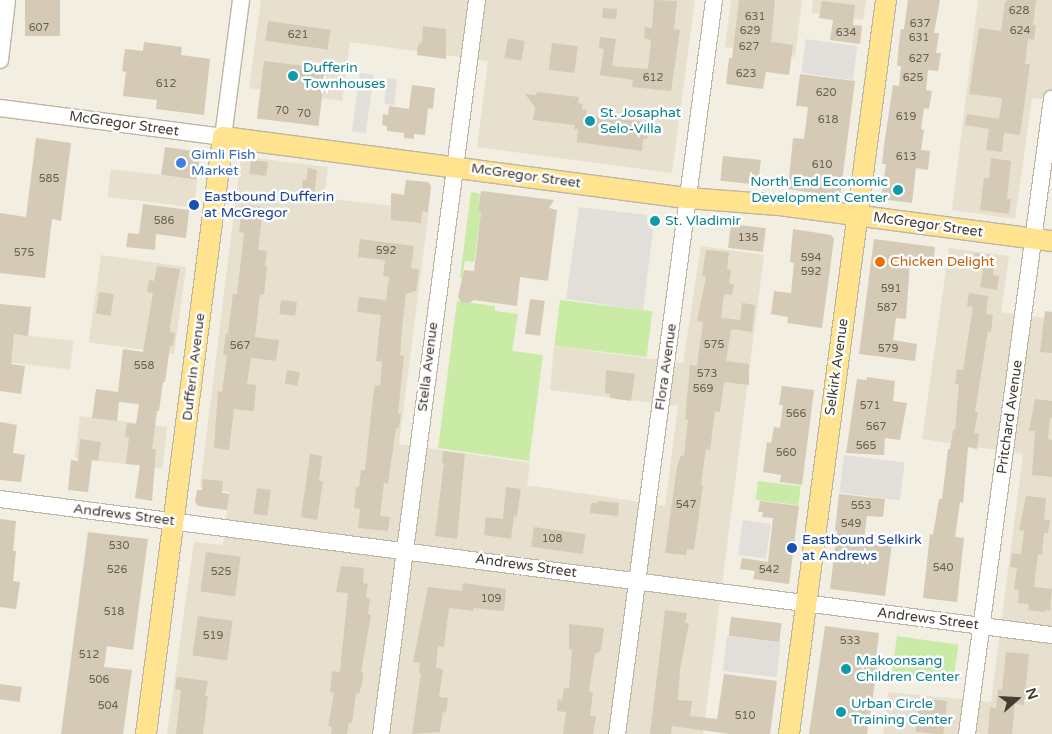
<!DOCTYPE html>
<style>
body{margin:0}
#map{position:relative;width:1052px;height:734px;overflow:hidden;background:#f2eee2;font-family:"Varela Round",sans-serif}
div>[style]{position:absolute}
.residential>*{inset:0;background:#e7e0cf;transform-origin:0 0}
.green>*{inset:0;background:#c9eba6;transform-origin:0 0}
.parking>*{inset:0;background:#e2dfdb;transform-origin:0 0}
.building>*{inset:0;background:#d4cab6;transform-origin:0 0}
.roads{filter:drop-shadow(1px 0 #beb6a4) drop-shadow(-1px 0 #beb6a4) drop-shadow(0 1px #beb6a4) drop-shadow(0 -1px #beb6a4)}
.minor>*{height:16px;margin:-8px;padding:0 8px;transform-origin:8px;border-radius:8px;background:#fff}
.major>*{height:20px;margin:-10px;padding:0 10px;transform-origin:10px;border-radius:10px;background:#ffe38e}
.dots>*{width:14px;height:14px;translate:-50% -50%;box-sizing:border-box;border:2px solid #fff;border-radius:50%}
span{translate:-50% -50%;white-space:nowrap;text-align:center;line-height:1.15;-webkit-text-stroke:5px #fff;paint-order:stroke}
.number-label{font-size:11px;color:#686153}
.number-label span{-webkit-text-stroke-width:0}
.culture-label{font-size:14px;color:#0d838f}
.left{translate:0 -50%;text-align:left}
.right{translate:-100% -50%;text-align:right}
.street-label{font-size:14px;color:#443e32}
.shop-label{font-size:14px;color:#366cbe}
.transit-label{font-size:14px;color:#164399}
.food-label{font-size:14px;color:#c56008}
.north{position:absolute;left:992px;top:674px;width:50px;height:50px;-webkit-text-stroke:4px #fff;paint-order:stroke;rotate:71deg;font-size:14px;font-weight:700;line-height:20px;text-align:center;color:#443e32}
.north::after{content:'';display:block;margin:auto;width:18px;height:22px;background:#443e32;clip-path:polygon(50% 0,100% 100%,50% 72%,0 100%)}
</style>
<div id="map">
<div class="residential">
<div style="clip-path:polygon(261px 0,695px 0,672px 173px,477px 147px,488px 61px,350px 42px,342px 101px,249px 88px)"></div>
<div style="clip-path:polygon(731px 0,802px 0,795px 57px,725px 47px)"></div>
<div style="clip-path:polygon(813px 0,866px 0,863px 20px,812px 13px)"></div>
<div style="clip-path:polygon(978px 0,1052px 0,1052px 100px,1032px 98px,1015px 219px,952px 210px)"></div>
<div style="clip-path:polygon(241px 156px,328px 167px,324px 198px,429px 210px,399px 444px,530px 463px,527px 485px,665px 506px,678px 406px,550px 390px,554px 346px,683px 363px,701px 246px,764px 255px,703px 734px,167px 734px,194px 542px,223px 545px,229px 492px,200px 487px)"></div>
<div style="left:111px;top:169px;width:87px;height:28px;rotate:7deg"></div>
<div style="clip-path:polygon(949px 248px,1009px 256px,1001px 312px,1052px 319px,1052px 734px,883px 734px,888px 692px,991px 702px,1023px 454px,922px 439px)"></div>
<div style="left:101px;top:255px;width:86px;height:88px;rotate:8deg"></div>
<div style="left:0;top:332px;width:74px;height:29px;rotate:7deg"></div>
<div style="left:80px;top:416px;width:88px;height:42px;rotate:7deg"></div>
</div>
<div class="green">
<div style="clip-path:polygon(471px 192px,480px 194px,478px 211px,481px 212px,474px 262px,465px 261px,462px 278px,460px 278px)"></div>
<div style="left:560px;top:300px;width:93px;height:46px;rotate:7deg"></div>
<div style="clip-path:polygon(457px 301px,495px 306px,495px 311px,518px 314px,512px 351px,543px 355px,529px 461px,438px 448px)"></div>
<div style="left:758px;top:481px;width:43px;height:19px;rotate:7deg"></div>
<div style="left:897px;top:636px;width:62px;height:38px;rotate:8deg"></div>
</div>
<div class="parking">
<div style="left:806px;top:39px;width:52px;height:34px;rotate:8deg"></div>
<div style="left:360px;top:73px;width:14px;height:59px;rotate:8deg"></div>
<div style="left:387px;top:78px;width:10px;height:26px;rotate:6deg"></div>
<div style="clip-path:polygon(579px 207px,647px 215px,647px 225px,653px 230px,643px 310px,566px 299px)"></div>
<div style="left:844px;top:455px;width:61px;height:38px;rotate:7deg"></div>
<div style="left:743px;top:520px;width:28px;height:35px;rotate:8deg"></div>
<div style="left:727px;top:636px;width:54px;height:35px;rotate:7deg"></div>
</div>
<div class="building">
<div style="left:25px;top:0;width:35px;height:36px"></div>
<div style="clip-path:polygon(654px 0,677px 1px,674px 29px,680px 30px,671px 91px,632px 87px,633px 80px,600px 75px,604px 49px,599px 48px,600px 37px,616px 39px,612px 66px,648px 69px,651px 40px,644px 38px,645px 27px,652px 28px)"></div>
<div style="clip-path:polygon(739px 0,775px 0,771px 42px,793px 45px,789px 75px,766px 72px,763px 89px,726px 84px,729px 58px,732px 58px)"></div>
<div style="clip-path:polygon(908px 0,940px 0,934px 33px,939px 33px,936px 53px,941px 53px,938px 71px,928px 70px,926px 90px,932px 91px,929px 109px,924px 108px,921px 129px,924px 130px,921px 150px,930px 151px,928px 170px,916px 168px,912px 203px,881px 199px,886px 164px,882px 164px,884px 145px,893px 85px,899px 86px,901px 66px,897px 66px,899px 43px,901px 29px,904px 29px)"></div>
<div style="clip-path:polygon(1008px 0,1036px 0,1033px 25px,1036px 25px,1034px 40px,1028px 39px,1025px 64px,1030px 64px,1020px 135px,1004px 133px,1002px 152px,986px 150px,989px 129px,965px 125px,967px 114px,999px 119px,1002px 98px,969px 94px,979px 28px,1001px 31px,1005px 2px)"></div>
<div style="clip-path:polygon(822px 1px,855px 5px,853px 25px,862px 26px,860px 44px,830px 40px,833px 20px,819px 18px)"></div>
<div style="left:603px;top:8px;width:14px;height:10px;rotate:4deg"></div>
<div style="left:268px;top:21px;width:63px;height:20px;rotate:8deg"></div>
<div style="clip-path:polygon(423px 26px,446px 29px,446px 59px,417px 55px,418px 45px,422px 42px)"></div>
<div style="left:508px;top:38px;width:17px;height:20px;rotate:10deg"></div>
<div style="clip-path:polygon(144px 42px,182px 47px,181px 55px,210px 59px,204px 115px,156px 109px,157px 100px,123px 96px,126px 72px,122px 71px,125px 49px,143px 51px)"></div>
<div style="left:552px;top:43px;width:26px;height:27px;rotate:7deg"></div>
<div style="left:264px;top:61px;width:62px;height:58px;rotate:7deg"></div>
<div style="clip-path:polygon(800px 74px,855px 81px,840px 197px,788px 189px,793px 138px,804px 139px,808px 107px,796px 106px)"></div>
<div style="clip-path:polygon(412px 85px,435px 88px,433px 109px,428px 108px,425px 135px,414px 134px,414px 139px,404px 138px,404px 133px,387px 131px,387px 126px,382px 125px,383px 114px,388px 115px,389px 106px,409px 109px)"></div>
<div style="clip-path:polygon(537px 92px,579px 97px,578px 103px,583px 104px,582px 110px,587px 110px,586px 115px,647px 122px,646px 127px,658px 128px,648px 136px,647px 139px,643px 139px,642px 151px,577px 142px,578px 129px,574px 129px,575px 125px,533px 120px,535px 107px,525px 94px,536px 95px)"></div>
<div style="clip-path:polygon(36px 138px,71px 143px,61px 221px,52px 219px,45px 278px,0 273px,0 213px,26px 217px)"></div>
<div style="left:165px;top:147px;width:36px;height:28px;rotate:8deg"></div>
<div style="left:723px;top:156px;width:38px;height:25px;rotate:6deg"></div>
<div style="clip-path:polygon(991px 158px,1011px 161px,1007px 199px,1011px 199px,1009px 214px,980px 210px,984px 178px,989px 178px)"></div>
<div style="left:251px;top:160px;width:17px;height:14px;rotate:7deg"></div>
<div style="clip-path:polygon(308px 168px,317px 170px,314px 196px,301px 195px,303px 180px,306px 180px)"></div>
<div style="clip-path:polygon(406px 180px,428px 182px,431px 186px,428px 212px,422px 211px,421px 223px,391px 220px,391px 193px,404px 195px)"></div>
<div style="clip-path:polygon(481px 191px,554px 200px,549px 208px,557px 210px,548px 281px,520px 277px,517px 306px,474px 300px,469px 303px,461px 302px,458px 297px,464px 270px,474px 271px,481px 212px,478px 211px)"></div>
<div style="clip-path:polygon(143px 204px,189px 210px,186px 238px,156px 234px,155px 250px,126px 247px,128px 233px,139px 234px)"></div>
<div style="clip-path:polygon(242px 205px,263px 207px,258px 250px,267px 251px,265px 266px,267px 267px,264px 295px,260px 294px,255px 337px,279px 340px,276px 361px,251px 358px,247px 384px,256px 385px,254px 411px,234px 409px,229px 450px,214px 448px,218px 391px,222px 392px,227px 355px,223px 355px,226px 333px,228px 334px,233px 294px,237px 294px,244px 233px,239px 232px)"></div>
<div style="left:731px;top:224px;width:35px;height:24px;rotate:7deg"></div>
<div style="clip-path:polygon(793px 229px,831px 235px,834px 239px,822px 328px,787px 323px,788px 317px,771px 314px,774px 291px,791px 293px,794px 263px,790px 262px)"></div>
<div style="clip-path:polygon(360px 239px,414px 246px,411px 268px,419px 270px,416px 291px,406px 294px,402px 329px,400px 355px,404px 356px,398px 414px,401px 414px,399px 428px,396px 428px,388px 484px,384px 483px,380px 516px,390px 517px,388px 531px,358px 528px,360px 509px,354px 508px,356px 487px,359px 487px,361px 470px,365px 470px,373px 397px,375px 385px,380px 386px,382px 365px,381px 361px,376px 361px,381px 315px,357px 312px,359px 297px,386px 300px,389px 277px,383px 276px,385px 260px,358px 257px)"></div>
<div style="clip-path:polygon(874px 239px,935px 247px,933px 265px,910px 262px,906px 319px,896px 318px,893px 340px,917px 344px,915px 361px,859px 354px)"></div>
<div style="clip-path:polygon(706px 250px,729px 252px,727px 269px,731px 270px,729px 284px,734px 284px,732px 295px,724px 294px,721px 318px,740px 320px,742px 303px,755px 305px,752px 332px,731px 329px,726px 361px,749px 364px,749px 385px,724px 382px,720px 412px,715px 411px,710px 450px,706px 449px,701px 485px,703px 485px,694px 550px,687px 549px,686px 555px,665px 553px,677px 467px,681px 455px,684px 456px,688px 420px,685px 419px,690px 365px,697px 366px,703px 322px,697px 321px,706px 277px,702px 276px)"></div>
<div style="clip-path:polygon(975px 253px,995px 256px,993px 275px,999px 276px,997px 290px,980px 287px,983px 270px,973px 269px)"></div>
<div style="clip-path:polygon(157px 266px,180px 269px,170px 326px,170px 332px,175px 333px,173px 346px,170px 346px,165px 382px,163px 382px,159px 411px,157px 411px,152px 449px,156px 449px,152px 501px,135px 498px,140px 465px,126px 464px,129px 437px,125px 437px,127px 423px,136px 424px,139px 404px,119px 402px,117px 421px,92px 418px,96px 389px,118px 392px,123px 349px,143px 352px,153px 293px,147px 292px,149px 280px,154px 281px)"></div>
<div style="left:99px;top:292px;width:15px;height:22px;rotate:8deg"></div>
<div style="clip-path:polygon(969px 293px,988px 296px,986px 314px,993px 315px,991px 332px,988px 331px,975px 412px,978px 412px,974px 433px,979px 434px,977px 449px,968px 447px,963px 503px,960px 502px,955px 537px,964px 538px,957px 602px,923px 598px,930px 534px,933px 535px,939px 499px,942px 499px,948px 449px,950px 449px,953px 430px,955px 430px,959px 384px,955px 384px,957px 369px,963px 370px,973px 307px,967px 306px)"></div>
<div style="left:530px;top:299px;width:15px;height:35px;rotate:8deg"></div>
<div style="left:281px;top:300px;width:16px;height:14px;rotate:7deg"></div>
<div style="clip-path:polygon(0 304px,31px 307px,28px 336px,14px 334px,11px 364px,25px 366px,21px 394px,0 391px)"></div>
<div style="clip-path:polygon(1045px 311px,1052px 312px,1052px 353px,1040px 352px)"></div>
<div style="left:287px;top:370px;width:13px;height:14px;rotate:9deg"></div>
<div style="clip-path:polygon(606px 370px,635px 374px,631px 401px,610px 398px,610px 394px,605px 393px)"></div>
<div style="clip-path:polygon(867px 377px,895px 381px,893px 401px,907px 403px,900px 440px,885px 438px,884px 455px,846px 453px,857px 379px,867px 380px)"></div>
<div style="clip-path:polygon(782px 386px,814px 390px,802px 485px,780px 482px,781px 475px,763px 472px,767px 442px,771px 443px,774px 427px,780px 428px,783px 405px,779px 405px)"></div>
<div style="clip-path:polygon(1035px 399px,1052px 401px,1052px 418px,1050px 418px,1048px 439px,1052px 440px,1052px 477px,1032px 475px,1035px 431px,1029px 431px)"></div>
<div style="clip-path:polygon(0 422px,17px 425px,13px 453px,25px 455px,21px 482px,0 480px)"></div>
<div style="clip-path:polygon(80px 439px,101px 442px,98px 461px,92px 460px,88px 492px,68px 490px,71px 460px,78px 461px)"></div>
<div style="clip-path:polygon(443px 451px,465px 454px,457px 539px,435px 536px,444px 463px,442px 463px)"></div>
<div style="clip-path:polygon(310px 454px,322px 456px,319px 481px,323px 481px,317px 520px,301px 517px)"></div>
<div style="clip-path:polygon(203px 479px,223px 481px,222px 493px,229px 494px,227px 510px,198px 506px,195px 502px,197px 490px,202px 490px)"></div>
<div style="clip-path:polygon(506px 487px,521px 489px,517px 517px,514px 516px,511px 539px,484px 535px,486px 517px,503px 519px)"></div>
<div style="left:257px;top:488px;width:14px;height:26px;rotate:8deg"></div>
<div style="clip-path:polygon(839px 494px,885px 499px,883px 517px,867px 516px,864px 539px,892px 543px,885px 596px,830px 589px,837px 531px,835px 530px)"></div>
<div style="clip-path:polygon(1026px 496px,1046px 498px,1044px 520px,1050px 520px,1048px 533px,1044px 533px,1042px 555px,1038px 554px,1034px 587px,1052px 589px,1050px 611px,1045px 610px,1045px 612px,1028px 610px,1029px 604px,1018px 603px,1019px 590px,1014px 589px,1017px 568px,1010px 567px,1012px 553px,1021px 554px,1024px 531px,1019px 530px)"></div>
<div style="clip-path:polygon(598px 501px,619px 503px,618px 516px,590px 513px,591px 503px,598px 503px)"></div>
<div style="clip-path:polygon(760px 501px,799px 506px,789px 584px,753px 579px,755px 571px,740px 569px,742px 558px,768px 562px,773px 518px,762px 517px,763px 512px,758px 512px)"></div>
<div style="clip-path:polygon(0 519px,16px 521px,13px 551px,16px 551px,13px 581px,20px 582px,16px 609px,0 607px)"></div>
<div style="left:534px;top:527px;width:52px;height:20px;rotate:8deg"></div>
<div style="clip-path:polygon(88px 532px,148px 539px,133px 650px,107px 646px,104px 667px,132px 670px,123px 734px,61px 734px)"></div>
<div style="left:206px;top:552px;width:35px;height:40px;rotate:8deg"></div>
<div style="clip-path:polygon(341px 566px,364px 568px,363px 583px,368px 584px,366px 598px,370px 599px,368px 614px,371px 615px,361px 672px,363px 672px,362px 684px,359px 694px,356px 693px,352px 723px,349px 723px,347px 734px,331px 734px,332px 727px,328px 726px,334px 693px,330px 692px,332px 671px,339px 672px,340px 670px,348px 593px,336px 592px)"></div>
<div style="clip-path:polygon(463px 583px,506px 589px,504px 611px,473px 608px,473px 611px,449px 608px,444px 647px,438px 646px,436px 668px,443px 669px,439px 697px,448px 698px,446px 713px,443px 712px,440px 732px,412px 734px,421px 673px,419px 673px,420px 663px,413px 662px,428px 587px,462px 591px)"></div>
<div style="clip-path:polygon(665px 610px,687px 613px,685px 623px,689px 623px,680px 670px,678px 700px,692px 701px,690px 716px,717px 719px,724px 674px,777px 681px,770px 734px,730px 734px,672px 726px,671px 734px,650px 734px)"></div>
<div style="left:198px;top:616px;width:35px;height:40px;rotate:8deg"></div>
<div style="left:731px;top:617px;width:51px;height:19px;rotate:7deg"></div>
<div style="clip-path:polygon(569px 624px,604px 628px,601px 649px,598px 653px,595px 653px,589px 691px,593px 692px,590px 716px,596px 716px,593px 734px,563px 734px,566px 712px,557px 711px,558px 699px,562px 700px,564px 688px,569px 688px,572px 650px,569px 649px)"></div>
<div style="clip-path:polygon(825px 626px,879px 633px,876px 658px,878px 664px,867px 734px,809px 734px)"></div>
<div style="clip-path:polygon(1006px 652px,1029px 654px,1024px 705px,1015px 704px,1012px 734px,988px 734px,990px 707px,996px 708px,998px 689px,1002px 690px)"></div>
<div style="clip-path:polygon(177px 677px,208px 681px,205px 696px,208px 696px,203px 734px,176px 734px,181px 690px,175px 689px)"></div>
<div style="left:0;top:684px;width:22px;height:15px;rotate:8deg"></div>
<div style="left:919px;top:698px;width:28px;height:34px;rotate:6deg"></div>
</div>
<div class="roads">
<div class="minor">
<div style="left:0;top:60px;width:60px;rotate:-83.3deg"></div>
<div style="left:0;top:108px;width:225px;rotate:7.4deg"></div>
<div style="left:223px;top:137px;width:138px;rotate:-82.5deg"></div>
<div style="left:0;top:499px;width:1061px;rotate:7.37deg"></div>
<div style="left:381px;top:734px;width:740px;rotate:-82.55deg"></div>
<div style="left:617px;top:734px;width:740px;rotate:-82.47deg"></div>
<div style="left:967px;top:734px;width:641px;rotate:-82.38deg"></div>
</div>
<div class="major">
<div style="left:146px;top:734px;width:602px;rotate:-82.65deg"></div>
<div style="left:223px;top:137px;width:469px;rotate:7.5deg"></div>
<div style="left:688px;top:198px;width:90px;rotate:4.4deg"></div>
<div style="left:778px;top:205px;width:276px;rotate:7.5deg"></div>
<div style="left:789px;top:734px;width:740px;rotate:-82.47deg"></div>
</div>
</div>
<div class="dots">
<div style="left:293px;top:76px;background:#0f9aa8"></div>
<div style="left:590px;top:121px;background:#0f9aa8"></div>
<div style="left:181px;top:163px;background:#3f7fe0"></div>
<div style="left:898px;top:190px;background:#0f9aa8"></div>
<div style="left:194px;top:205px;background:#1a4fb4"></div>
<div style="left:655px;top:221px;background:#0f9aa8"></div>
<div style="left:880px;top:262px;background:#e8710a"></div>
<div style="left:792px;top:548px;background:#1a4fb4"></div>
<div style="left:846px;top:669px;background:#0f9aa8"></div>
<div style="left:841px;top:712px;background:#0f9aa8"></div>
</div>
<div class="number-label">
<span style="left:1019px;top:11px">628</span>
<span style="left:755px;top:17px">631</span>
<span style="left:920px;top:24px">637</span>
<span style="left:39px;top:28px">607</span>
<span style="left:750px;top:31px">629</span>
<span style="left:1020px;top:31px">624</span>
<span style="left:846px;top:33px">634</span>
<span style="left:298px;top:35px">621</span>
<span style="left:919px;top:38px">631</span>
<span style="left:749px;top:47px">627</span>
<span style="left:919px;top:59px">627</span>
<span style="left:746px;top:74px">623</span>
<span style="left:653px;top:78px">612</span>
<span style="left:913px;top:78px">625</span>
<span style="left:166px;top:84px">612</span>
<span style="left:826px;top:93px">620</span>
<span style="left:282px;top:111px">70</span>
<span style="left:304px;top:114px">70</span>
<span style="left:906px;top:117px">619</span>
<span style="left:828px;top:120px">618</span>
<span style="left:906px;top:157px">613</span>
<span style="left:822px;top:165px">610</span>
<span style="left:49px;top:179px">585</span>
<span style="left:164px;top:221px">586</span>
<span style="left:748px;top:238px">135</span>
<span style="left:386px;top:251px">592</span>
<span style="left:24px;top:253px">575</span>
<span style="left:811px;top:258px">594</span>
<span style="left:811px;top:272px">592</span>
<span style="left:891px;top:289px">591</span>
<span style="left:887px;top:308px">587</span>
<span style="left:714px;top:345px">575</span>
<span style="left:240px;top:346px">567</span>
<span style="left:888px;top:349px">579</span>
<span style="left:144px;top:366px">558</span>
<span style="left:707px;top:374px">573</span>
<span style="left:703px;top:389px">569</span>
<span style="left:870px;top:406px">571</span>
<span style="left:796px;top:414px">566</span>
<span style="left:876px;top:427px">567</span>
<span style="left:866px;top:446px">565</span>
<span style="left:786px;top:453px">560</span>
<span style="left:686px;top:505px">547</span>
<span style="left:861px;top:506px">553</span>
<span style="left:851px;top:524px">549</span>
<span style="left:552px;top:539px">108</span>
<span style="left:119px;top:546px">530</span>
<span style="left:943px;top:568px">540</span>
<span style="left:117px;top:570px">526</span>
<span style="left:769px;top:570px">542</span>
<span style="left:221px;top:572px">525</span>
<span style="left:491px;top:599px">109</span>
<span style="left:114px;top:612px">518</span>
<span style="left:213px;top:636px">519</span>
<span style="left:850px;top:641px">533</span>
<span style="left:89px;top:655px">512</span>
<span style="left:99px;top:680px">506</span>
<span style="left:108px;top:706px">504</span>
<span style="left:745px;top:716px">510</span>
</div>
<div class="culture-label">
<span class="left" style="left:303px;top:76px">Dufferin<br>Townhouses</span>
<span class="left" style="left:600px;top:121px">St. Josaphat<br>Selo-Villa</span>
<span class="right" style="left:888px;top:190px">North End Economic<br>Development Center</span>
<span class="left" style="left:665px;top:221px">St. Vladimir</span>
<span class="left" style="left:856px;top:669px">Makoonsang<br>Children Center</span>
<span class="left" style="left:851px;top:712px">Urban Circle<br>Training Center</span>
</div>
<div class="street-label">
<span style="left:124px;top:124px;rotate:8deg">McGregor Street</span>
<span style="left:526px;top:176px;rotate:8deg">McGregor Street</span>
<span style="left:928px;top:225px;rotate:8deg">McGregor Street</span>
<span style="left:194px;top:367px;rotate:-83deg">Dufferin Avenue</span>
<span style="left:428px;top:367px;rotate:-83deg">Stella Avenue</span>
<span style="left:666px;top:367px;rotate:-82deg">Flora Avenue</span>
<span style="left:837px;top:367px;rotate:-82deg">Selkirk Avenue</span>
<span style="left:1010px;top:417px;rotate:-82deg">Pritchard Avenue</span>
<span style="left:124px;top:515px;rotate:7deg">Andrews Street</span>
<span style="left:526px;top:566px;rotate:8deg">Andrews Street</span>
<span style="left:928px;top:619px;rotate:7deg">Andrews Street</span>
</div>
<div class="shop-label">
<span class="left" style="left:191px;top:163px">Gimli Fish<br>Market</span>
</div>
<div class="transit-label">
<span class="left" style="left:204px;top:205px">Eastbound Dufferin<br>at McGregor</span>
<span class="left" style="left:802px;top:548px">Eastbound Selkirk<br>at Andrews</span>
</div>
<div class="food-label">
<span class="left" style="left:890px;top:262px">Chicken Delight</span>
</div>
<div class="north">N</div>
</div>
